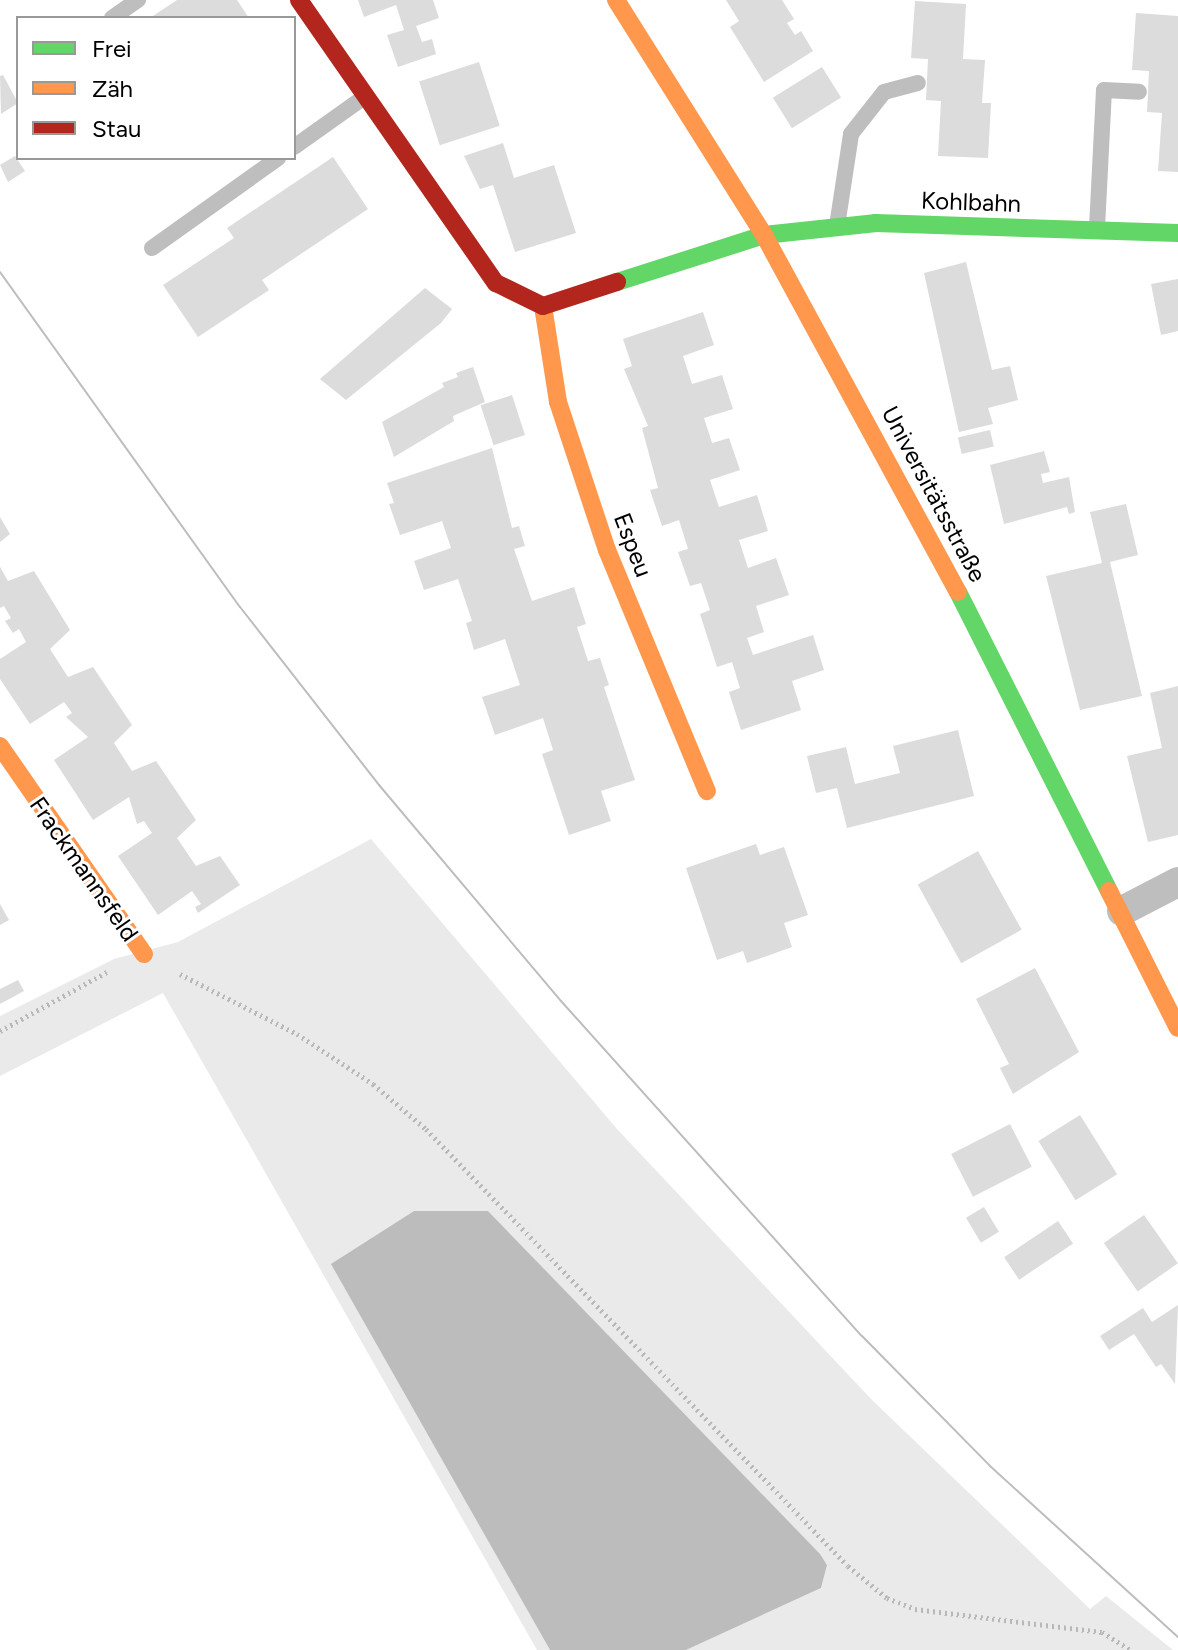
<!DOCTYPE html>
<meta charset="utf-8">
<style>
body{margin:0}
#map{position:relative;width:1178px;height:1650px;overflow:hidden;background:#fff;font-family:Figtree,sans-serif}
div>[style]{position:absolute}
.green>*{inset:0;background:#eaeaea}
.water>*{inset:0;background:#bcbcbc}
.building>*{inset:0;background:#dcdcdc;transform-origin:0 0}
.path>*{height:5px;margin-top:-2.5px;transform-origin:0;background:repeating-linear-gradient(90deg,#b8b8b8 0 2px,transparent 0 6px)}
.lane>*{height:16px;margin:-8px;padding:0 8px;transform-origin:8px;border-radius:8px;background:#bebebe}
.street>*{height:30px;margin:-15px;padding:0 15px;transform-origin:15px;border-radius:15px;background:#bebebe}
.fast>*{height:18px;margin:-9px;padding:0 9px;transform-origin:9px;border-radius:9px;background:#63d668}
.slow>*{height:18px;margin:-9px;padding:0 9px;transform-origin:9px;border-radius:9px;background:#ff974d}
.jam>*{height:18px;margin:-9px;padding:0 9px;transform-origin:9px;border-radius:9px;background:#b3261e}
.tram>*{height:2px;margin:-1px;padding:0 1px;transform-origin:1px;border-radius:1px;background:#bdbdbd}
span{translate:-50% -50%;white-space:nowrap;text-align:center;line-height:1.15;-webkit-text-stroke:6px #fff;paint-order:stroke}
.street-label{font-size:24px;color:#000}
.legend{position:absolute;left:16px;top:16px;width:280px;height:144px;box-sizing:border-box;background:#fff;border:2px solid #999;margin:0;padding:10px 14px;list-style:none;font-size:24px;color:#000}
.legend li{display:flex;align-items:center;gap:16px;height:40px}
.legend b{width:40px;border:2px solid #999}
</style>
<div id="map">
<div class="green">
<div style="clip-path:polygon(371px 839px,617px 1129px,872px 1400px,1090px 1609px,1106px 1596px,1173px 1650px,686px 1650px,821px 1588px,827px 1564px,488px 1211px,414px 1211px,332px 1264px,550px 1650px,537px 1650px,163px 993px,0 1076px,0 1016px,114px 959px,178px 942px)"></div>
</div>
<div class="water">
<div style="clip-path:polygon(414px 1211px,488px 1211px,820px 1554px,827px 1565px,821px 1588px,686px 1650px,550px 1650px,331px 1264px)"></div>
</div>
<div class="building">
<div style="clip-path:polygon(177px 0,237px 0,249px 18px,150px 18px)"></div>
<div style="clip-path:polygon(358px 0,433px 0,439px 18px,416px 26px,422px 42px,432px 39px,436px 54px,398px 67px,387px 35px,404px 30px,396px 5px,364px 17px)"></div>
<div style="clip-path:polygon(726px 0,782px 0,794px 19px,787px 23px,795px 35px,801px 31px,813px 51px,764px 82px,730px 27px,739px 21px)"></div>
<div style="clip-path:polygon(915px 1px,966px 4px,963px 59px,985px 60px,982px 103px,991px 103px,988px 158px,938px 156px,941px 101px,926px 100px,928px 59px,911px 58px)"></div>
<div style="clip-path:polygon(1136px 13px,1178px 16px,1178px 172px,1158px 171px,1162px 113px,1147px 112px,1149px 71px,1132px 70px)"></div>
<div style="left:479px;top:62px;width:67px;height:63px;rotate:72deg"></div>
<div style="left:822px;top:67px;width:36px;height:58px;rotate:58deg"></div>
<div style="clip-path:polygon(3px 75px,18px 103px,1px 114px,0 76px)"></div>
<div style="clip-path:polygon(503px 143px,514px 178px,554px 165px,576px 233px,515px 252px,493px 185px,480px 189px,464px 156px)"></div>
<div style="clip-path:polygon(15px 156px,25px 171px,8px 182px,0 165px)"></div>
<div style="clip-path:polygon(333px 157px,368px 209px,262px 280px,269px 290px,198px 337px,163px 285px,234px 238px,227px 228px)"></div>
<div style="clip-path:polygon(966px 262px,992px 370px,1010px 366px,1018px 400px,988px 408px,993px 424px,959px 432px,924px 273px)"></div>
<div style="clip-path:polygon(1178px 279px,1178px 331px,1161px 335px,1151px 284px)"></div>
<div style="clip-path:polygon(425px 288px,452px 309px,441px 323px,346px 400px,320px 379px)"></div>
<div style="clip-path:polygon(703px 312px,714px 345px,683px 356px,692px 384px,722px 375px,733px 409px,704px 418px,712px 443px,729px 438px,740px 470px,710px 480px,719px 507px,757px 495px,768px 531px,739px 540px,748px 568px,776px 558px,789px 595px,756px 606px,764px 632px,747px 638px,753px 655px,813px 635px,824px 670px,792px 681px,801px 710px,741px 730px,729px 692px,740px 688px,732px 662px,717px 667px,700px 614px,710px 610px,701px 583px,690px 586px,678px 552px,688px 549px,679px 520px,662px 526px,650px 490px,658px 488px,642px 428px,648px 426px,624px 369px,632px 366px,623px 339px)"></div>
<div style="clip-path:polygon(473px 367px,485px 402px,453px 416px,454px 421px,394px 457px,382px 422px,444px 387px,442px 383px,458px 377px,456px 373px)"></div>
<div style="left:512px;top:395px;width:42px;height:33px;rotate:72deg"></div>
<div style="left:990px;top:430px;width:17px;height:33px;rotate:77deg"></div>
<div style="clip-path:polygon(492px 448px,512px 528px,519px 526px,525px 546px,514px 549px,532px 601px,574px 587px,586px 624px,577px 627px,588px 661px,600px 658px,609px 685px,604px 687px,635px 780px,601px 791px,611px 821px,569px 835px,542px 754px,553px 750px,543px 718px,495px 735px,482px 697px,520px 685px,505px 639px,474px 650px,466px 623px,472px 621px,458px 579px,424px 590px,414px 561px,451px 548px,442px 521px,400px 535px,389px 504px,394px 503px,387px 483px)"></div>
<div style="clip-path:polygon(1044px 451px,1050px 472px,1041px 474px,1043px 483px,1069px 477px,1075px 512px,1069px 514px,1067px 507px,1004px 524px,990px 465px)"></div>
<div style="clip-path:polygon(1126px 504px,1138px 555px,1110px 562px,1142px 696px,1080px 710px,1046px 576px,1102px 563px,1090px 512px)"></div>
<div style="clip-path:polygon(0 517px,10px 534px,0 542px)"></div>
<div style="clip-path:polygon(0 567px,8px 581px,34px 571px,70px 630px,50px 649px,68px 677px,93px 667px,132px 725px,114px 743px,132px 771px,156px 761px,196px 820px,177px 838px,196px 866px,220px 856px,240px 885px,198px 913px,195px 907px,201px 904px,192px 891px,158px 915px,118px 856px,152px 833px,144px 821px,137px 824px,129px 797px,93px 820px,54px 760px,88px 737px,66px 717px,72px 713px,64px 702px,30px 724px,0 679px,0 659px,26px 642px,19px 629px,13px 633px,5px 621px,11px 618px,4px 606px,0 608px)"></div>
<div style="clip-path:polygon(1178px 686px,1178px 835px,1148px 842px,1127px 756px,1162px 748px,1150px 693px)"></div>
<div style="clip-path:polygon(958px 730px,974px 796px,847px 828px,837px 788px,816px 793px,807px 756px,846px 747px,855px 784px,900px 773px,893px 746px)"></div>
<div style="clip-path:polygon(756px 844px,760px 855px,784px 847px,808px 915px,784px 923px,792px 947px,747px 963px,743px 951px,717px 960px,686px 868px)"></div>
<div style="left:978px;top:851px;width:90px;height:69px;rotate:61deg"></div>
<div style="clip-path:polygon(0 904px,9px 920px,0 925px)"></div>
<div style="clip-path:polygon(1035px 968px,1079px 1052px,1013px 1094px,1000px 1068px,1009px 1064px,976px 999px)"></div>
<div style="clip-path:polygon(18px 980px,24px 991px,0 1004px,0 989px)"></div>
<div style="left:1080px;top:1115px;width:70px;height:49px;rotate:58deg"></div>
<div style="left:1010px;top:1124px;width:48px;height:66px;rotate:63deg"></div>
<div style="left:984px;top:1207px;width:29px;height:21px;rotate:59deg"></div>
<div style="left:1144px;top:1215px;width:59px;height:49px;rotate:55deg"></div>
<div style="left:1058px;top:1221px;width:27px;height:65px;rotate:56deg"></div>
<div style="clip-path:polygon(1178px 1305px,1175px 1384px,1161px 1364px,1156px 1367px,1134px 1334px,1109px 1350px,1100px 1336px,1143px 1308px,1152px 1322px)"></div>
</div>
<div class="path">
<div style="left:180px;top:974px;width:131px;rotate:27.1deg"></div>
<div style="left:297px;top:1034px;width:91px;rotate:33.3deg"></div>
<div style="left:373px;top:1084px;width:70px;rotate:40.3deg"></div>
<div style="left:426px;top:1129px;width:607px;rotate:46deg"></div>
<div style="left:848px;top:1566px;width:50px;rotate:39.4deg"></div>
<div style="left:887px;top:1598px;width:30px;rotate:21deg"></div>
<div style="left:915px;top:1609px;width:188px;rotate:7deg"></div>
<div style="left:1102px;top:1632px;width:34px;rotate:32deg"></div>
<div style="left:0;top:1031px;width:122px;rotate:-28.9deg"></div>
</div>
<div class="lane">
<div style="left:112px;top:18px;width:32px;rotate:-35deg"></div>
<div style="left:294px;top:147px;width:85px;rotate:-35.4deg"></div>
<div style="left:837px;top:226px;width:93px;rotate:-81.3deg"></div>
<div style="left:851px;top:134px;width:53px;rotate:-51.8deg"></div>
<div style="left:884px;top:92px;width:35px;rotate:-15deg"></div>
<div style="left:1097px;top:228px;width:138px;rotate:-87.1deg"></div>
<div style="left:1104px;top:90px;width:35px;rotate:3deg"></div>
<div style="left:152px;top:248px;width:155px;rotate:-35.5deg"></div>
</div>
<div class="street">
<div style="left:1122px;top:911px;width:63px;rotate:-27.4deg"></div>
</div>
<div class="fast">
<div style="left:617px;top:282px;width:154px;rotate:-17.7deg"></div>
<div style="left:764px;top:235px;width:113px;rotate:-6.1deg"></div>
<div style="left:876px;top:223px;width:302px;rotate:1.9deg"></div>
<div style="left:958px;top:592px;width:335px;rotate:63.2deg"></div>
</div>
<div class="slow">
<div style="left:616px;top:0;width:278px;rotate:57.8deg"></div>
<div style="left:764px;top:235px;width:406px;rotate:61.5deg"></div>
<div style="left:543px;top:306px;width:97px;rotate:81.1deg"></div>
<div style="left:558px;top:402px;width:156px;rotate:71.7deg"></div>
<div style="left:607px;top:550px;width:261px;rotate:67.5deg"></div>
<div style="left:0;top:746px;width:253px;rotate:55.3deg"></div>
<div style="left:1109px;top:891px;width:153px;rotate:63.3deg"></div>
</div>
<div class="jam">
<div style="left:299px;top:0;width:345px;rotate:55.2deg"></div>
<div style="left:496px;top:283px;width:52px;rotate:26.1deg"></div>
<div style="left:543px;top:306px;width:78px;rotate:-18deg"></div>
</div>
<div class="tram">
<div style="left:0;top:272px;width:412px;rotate:54.4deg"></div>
<div style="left:240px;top:607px;width:226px;rotate:52deg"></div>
<div style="left:379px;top:785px;width:282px;rotate:49.9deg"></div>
<div style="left:561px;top:1001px;width:450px;rotate:48.1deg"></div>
<div style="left:862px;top:1336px;width:182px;rotate:45.4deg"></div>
<div style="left:990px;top:1466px;width:254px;rotate:42.3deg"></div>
</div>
<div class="street-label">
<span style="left:971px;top:202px;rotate:2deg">Kohlbahn</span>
<span style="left:934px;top:494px;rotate:62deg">Universitätsstraße</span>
<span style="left:633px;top:545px;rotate:69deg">Espeu</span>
<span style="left:84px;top:869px;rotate:55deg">Frackmannsfeld</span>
</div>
<ul class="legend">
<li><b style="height:10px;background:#63d668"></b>Frei</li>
<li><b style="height:10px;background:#ff974d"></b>Zäh</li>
<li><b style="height:10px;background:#b3261e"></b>Stau</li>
</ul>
</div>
